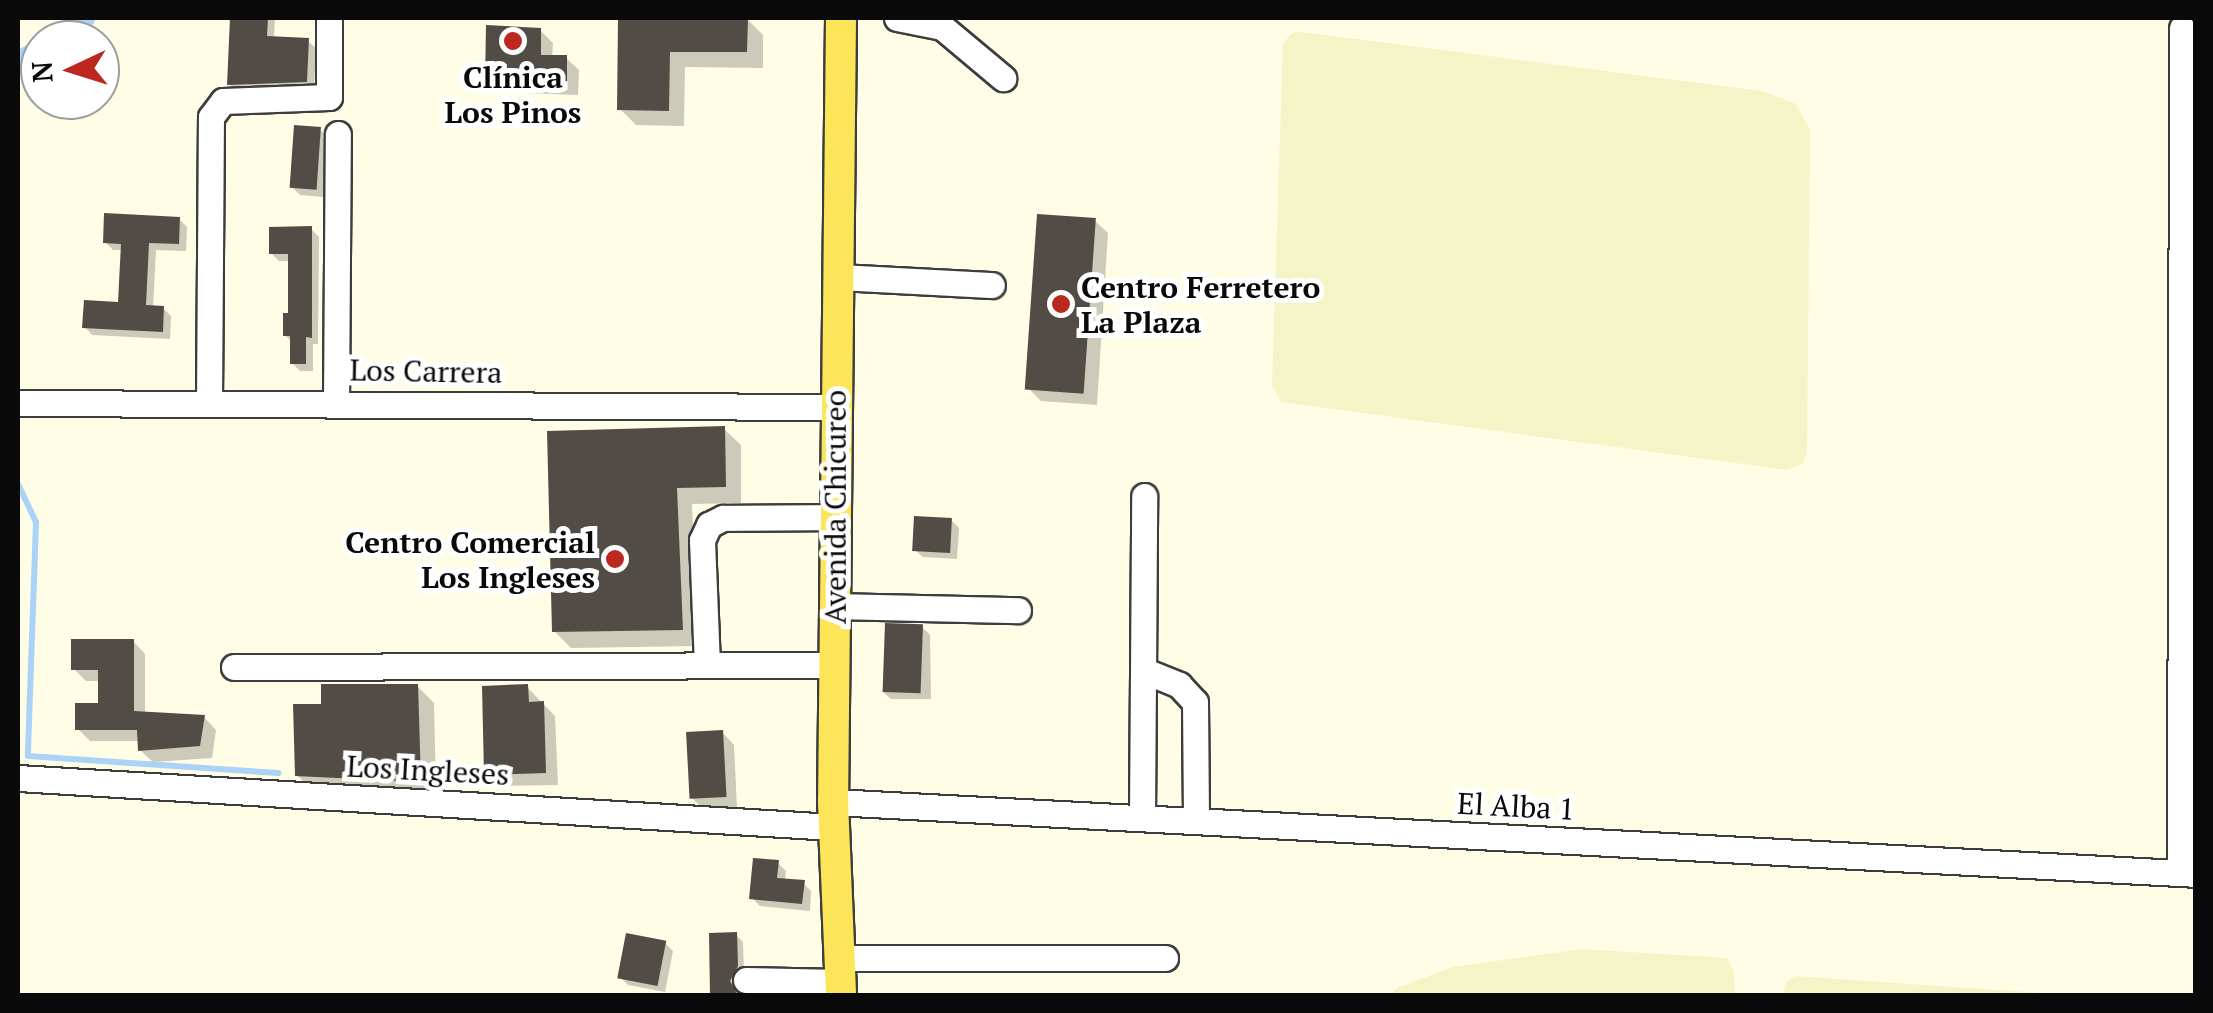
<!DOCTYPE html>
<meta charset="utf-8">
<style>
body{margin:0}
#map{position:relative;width:2213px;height:1013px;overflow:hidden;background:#fffde6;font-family:"PT Serif",serif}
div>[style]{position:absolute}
.farmland>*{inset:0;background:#f4f5c7}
.shadow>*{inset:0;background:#0003}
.stream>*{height:6px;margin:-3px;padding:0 3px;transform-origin:3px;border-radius:3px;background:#aad3f7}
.canal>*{height:22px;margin:-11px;padding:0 11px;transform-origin:11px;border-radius:11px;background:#aad3f7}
.building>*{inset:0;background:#524c46;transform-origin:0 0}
.roads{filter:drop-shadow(2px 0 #3d3d3d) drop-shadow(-2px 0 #3d3d3d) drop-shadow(0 2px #3d3d3d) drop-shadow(0 -2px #3d3d3d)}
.minor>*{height:25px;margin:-12.5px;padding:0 12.5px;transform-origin:12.5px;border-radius:12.5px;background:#fff}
.major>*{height:30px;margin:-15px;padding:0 15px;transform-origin:15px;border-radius:15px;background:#fce559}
.dots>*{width:28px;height:28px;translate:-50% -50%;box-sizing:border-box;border:5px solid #fff;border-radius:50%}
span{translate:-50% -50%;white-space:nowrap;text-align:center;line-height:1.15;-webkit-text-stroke:10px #fff;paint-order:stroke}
.poi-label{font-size:30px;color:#0a0a0a;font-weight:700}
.left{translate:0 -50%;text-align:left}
.right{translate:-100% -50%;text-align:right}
.street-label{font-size:30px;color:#0a0a0a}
.frame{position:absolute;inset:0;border:20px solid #0a0a0a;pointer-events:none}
.north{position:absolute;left:20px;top:20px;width:100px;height:100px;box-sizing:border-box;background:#fff;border:2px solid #9d9d9d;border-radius:50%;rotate:266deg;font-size:28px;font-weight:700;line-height:40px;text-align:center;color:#0a0a0a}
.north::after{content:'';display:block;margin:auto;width:35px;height:45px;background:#bc2820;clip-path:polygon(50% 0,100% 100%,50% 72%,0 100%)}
</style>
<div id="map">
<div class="farmland">
<div style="clip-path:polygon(1302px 32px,1762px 91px,1796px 104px,1810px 130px,1807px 452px,1803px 464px,1787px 470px,1281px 402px,1272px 385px,1283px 43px,1292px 33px)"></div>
<div style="clip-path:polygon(1582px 949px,1727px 958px,1734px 972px,1735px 995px,1389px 995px,1397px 988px,1452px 967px)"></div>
<div style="clip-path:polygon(1795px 976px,2072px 995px,1782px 995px,1786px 982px)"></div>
</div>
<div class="shadow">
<div style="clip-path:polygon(233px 18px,275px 18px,274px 39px,308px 41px,316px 48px,314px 88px,237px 91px,229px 84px)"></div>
<div style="clip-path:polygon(621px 18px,747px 19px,763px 35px,763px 68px,685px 67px,684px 126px,636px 125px,620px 109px)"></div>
<div style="clip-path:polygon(540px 30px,553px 43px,552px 58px,566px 58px,579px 70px,578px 95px,500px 92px,488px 80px)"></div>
<div style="clip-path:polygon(320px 130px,328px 137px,323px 197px,300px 195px,292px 187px)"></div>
<div style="clip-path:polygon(179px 219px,187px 227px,186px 251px,156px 250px,153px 308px,163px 308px,171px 316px,170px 339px,92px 335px,85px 327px,121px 305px,123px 250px,113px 250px,105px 242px)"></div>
<div style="clip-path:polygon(1095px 221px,1108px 233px,1097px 405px,1041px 401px,1029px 389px)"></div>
<div style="clip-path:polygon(311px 229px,319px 237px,318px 344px,313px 344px,313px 371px,300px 371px,292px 363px,292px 342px,285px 335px,291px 316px,290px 261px,279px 261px,271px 253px)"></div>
<div style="clip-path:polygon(724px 429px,741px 445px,741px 503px,692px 504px,698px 646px,571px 648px,554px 631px)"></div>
<div style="clip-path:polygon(951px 520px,959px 528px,957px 559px,923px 557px,915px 550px)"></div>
<div style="clip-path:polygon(922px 627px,930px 635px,931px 699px,891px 699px,883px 692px)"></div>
<div style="clip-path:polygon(133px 641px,145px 654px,145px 714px,204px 717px,216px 730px,212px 758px,153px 762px,140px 750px,140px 741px,90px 741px,78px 729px,101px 706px,101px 681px,86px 681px,74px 669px)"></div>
<div style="clip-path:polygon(417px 686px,434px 703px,436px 797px,314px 792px,297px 775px,324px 706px)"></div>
<div style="clip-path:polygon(527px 687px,555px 716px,558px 785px,499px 786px,487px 774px)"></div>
<div style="clip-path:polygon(722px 732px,734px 745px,737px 808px,703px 809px,691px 797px)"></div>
<div style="clip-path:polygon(778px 863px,786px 871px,785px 881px,803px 883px,811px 891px,810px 911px,760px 906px,752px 898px)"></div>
<div style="clip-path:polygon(736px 935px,743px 942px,744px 975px,736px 990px,739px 996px,713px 996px)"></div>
<div style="clip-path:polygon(665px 943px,673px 951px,665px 992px,628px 985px,620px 977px)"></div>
</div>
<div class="stream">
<div style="left:18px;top:484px;width:42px;rotate:64.7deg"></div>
<div style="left:36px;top:522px;width:234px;rotate:92deg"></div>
<div style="left:28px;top:756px;width:251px;rotate:3.9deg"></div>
</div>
<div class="canal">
<div style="left:53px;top:40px;width:38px;rotate:-35deg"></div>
<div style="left:18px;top:63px;width:26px;rotate:-31deg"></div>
</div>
<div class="building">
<div style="clip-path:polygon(230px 18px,268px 18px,267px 36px,309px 38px,307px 82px,227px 85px)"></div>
<div style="clip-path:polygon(618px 18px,748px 18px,747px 52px,670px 52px,669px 111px,617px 110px)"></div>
<div style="clip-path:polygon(486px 25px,541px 28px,541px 55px,567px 55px,567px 84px,485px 81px)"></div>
<div style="left:294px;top:125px;width:27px;height:63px;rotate:4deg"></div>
<div style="clip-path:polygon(104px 213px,180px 217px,179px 244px,149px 243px,146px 305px,164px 306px,163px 332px,82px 328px,84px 300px,118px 302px,121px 244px,103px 243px)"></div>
<div style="left:1037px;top:214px;width:59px;height:176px;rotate:4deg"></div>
<div style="clip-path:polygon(312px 226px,312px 338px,306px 337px,306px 364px,290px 364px,290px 336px,283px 336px,283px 313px,288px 313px,288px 254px,269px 254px,269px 227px)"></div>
<div style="clip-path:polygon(725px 426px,726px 487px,677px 488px,683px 630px,552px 632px,547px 431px)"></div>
<div style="left:914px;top:516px;width:38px;height:35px;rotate:3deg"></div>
<div style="left:885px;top:623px;width:38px;height:69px;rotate:2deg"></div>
<div style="clip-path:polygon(71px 639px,134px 639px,134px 711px,205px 715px,200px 746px,138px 751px,137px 730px,75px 730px,75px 703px,98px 703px,98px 670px,71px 670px)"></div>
<div style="clip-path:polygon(321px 684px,418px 684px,421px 782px,295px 776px,293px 704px,321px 704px)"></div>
<div style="clip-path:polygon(528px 684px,529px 702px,544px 701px,546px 773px,484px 775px,482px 686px)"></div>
<div style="left:723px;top:730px;width:67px;height:37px;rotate:87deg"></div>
<div style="clip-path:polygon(753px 858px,779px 860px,777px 878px,805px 880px,802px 904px,749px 899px)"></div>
<div style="clip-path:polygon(737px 932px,738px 966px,730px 981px,738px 996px,710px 996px,709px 933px)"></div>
<div style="left:626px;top:933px;width:41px;height:46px;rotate:11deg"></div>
</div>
<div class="roads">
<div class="minor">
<div style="left:897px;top:18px;width:46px;rotate:11.3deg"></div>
<div style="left:942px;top:27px;width:80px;rotate:39.9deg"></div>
<div style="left:837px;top:277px;width:155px;rotate:3deg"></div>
<div style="left:209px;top:401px;width:284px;rotate:-89.6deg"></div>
<div style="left:211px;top:117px;width:20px;rotate:-53deg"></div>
<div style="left:223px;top:101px;width:106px;rotate:-2.2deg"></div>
<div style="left:329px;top:97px;width:79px;rotate:-90deg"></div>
<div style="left:336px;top:402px;width:268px;rotate:-89.6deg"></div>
<div style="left:18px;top:403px;width:817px;rotate:0.28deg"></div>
<div style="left:835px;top:606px;width:183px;rotate:1.3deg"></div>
<div style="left:707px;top:665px;width:125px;rotate:-92.3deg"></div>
<div style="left:702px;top:540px;width:17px;rotate:-65deg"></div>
<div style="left:709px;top:525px;width:16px;rotate:-27deg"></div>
<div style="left:723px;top:518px;width:110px;rotate:-0.5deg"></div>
<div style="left:234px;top:667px;width:601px;rotate:-0.19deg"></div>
<div style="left:1145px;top:671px;width:37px;rotate:22deg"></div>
<div style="left:1179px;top:685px;width:23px;rotate:47deg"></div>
<div style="left:1195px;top:702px;width:118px;rotate:89.5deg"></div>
<div style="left:18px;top:778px;width:817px;rotate:3.44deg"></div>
<div style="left:833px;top:802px;width:1365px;rotate:3.02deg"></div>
<div style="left:1142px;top:817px;width:321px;rotate:-89.6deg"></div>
<div style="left:2180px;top:873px;width:845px;rotate:-89.86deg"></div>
<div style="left:839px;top:958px;width:326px"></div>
<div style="left:746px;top:980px;width:94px;rotate:1.2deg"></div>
</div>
<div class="major">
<div style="left:841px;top:18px;width:784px;rotate:90.58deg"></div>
<div style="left:833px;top:802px;width:194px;rotate:87.6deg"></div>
</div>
</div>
<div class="dots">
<div style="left:513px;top:41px;background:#bc2820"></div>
<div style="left:1061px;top:304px;background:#bc2820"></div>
<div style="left:615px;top:559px;background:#bc2820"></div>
</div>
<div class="poi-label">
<span style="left:513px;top:94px">Clínica<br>Los Pinos</span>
<span class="left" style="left:1081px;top:304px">Centro Ferretero<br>La Plaza</span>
<span class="right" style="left:595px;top:559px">Centro Comercial<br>Los Ingleses</span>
</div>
<div class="street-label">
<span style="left:426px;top:371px;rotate:1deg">Los Carrera</span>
<span style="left:835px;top:507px;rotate:-90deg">Avenida Chicureo</span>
<span style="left:428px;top:770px;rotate:3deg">Los Ingleses</span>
<span style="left:1516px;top:806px;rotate:3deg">El Alba 1</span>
</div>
<div class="frame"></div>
<div class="north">N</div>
</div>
